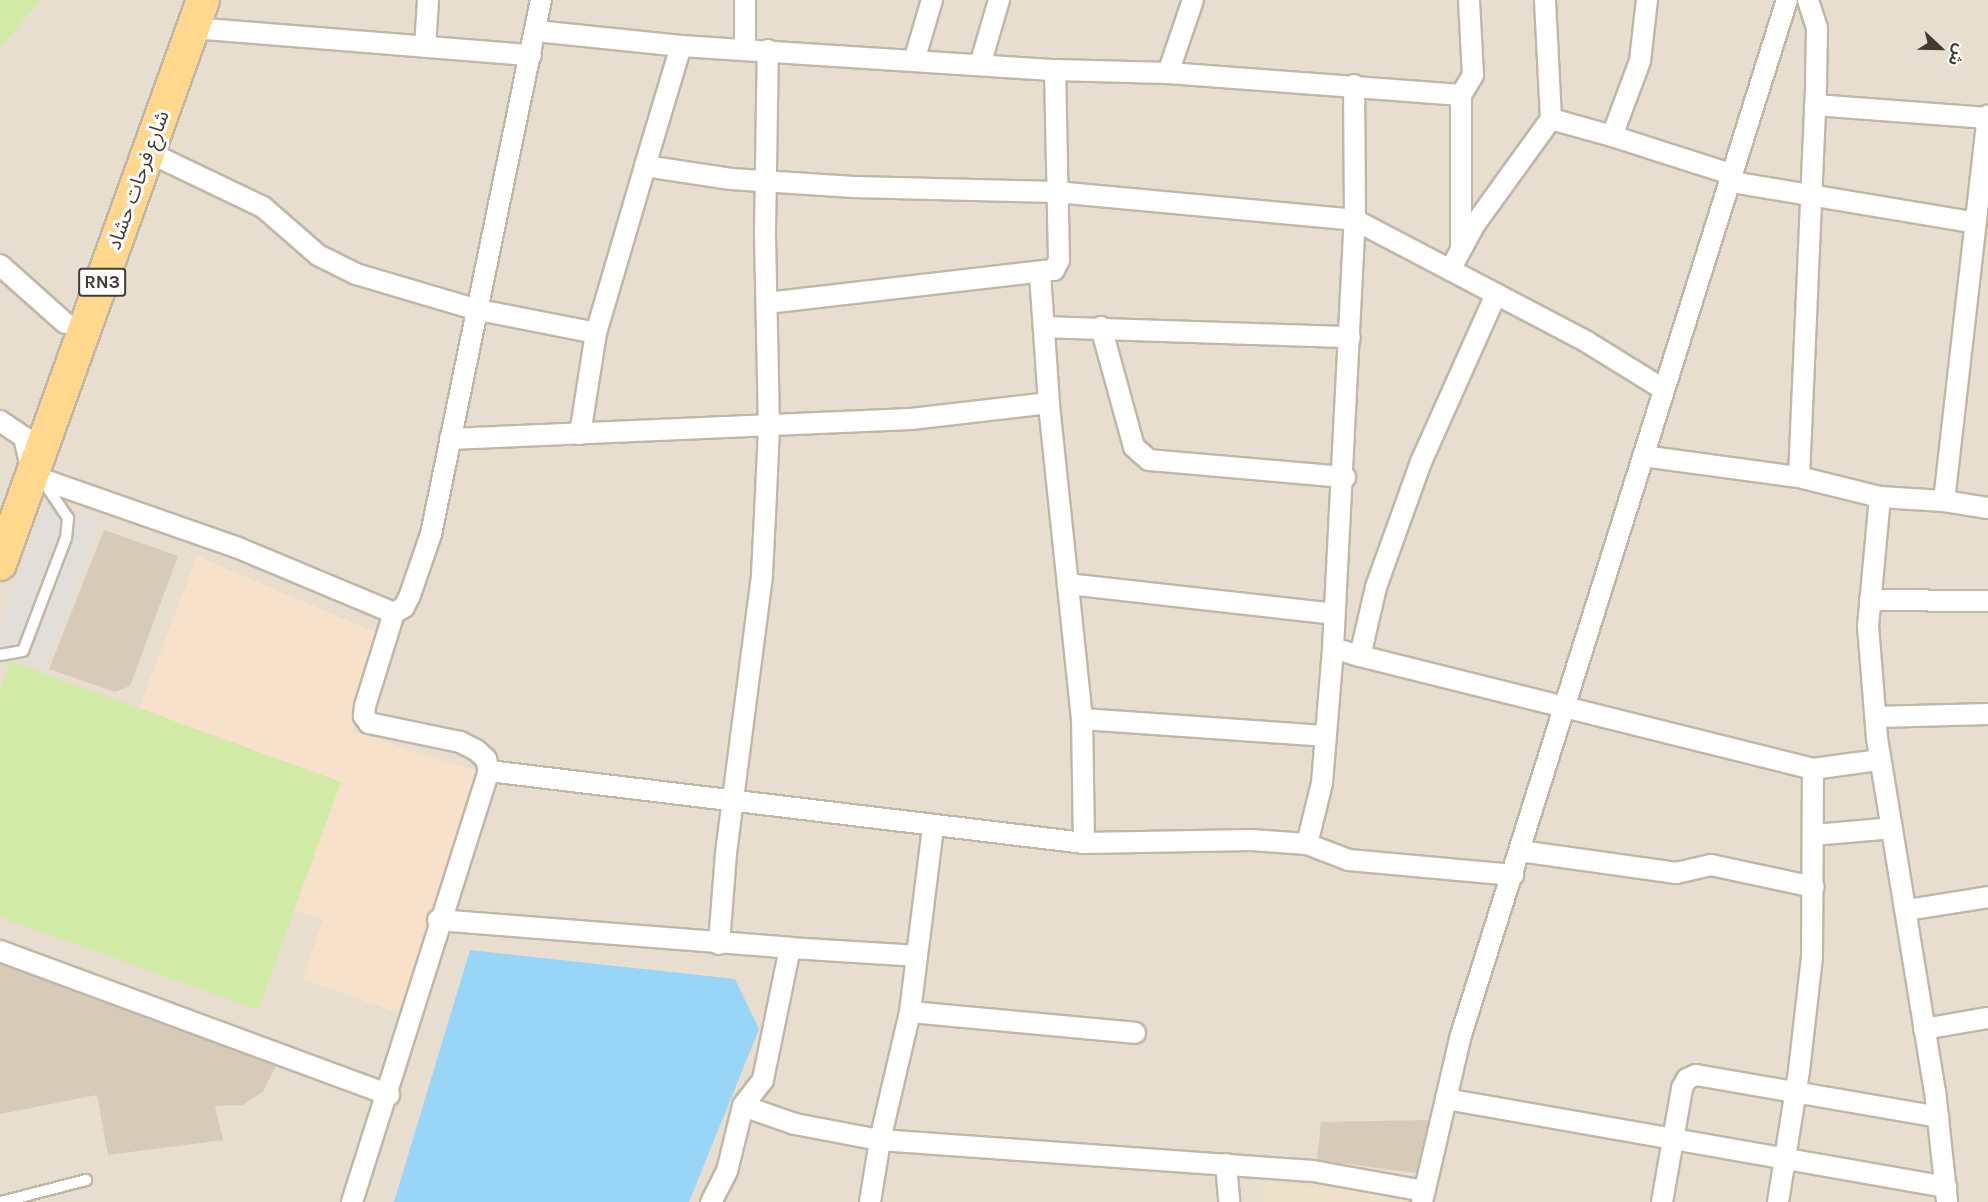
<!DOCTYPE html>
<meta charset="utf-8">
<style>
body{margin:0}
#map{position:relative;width:1988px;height:1202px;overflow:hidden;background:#f3ece2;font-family:Karla,"Noto Sans Arabic",sans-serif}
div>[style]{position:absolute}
.residential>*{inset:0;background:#e7decf;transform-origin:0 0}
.commercial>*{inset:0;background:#f7e1ca}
.education>*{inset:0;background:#ede1ca}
.green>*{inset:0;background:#d1eba6}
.parking>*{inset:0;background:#e2dfdb}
.water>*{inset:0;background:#98d5f6}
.building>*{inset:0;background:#d8cab9}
.roads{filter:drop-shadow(2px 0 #c1b7a7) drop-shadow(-2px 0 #c1b7a7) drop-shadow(0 2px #c1b7a7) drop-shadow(0 -2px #c1b7a7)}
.lane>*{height:10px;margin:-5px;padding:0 5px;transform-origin:5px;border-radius:5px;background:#fff}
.street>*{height:20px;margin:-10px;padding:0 10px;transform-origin:10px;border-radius:10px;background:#fff}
.primary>*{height:32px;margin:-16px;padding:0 16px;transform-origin:16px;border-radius:16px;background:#ffd88e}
span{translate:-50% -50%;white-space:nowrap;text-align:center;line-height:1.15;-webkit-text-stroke:6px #fff;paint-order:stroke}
.shield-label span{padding:2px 4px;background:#fff;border:2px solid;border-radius:4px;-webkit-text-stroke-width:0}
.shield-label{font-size:18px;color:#443c32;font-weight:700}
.street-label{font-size:20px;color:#443c32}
.north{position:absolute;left:1910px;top:18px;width:60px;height:60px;-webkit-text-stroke:4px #fff;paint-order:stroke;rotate:112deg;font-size:16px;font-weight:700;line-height:24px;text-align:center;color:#443c32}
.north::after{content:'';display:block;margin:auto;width:21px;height:27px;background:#443c32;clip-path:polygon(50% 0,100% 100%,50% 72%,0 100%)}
</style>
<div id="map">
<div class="residential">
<div style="left:0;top:0;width:1988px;height:1202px"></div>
</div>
<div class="commercial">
<div style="clip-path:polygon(197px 556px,377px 633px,353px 731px,479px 772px,399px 1013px,302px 979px,323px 920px,294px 910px,340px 782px,139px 708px)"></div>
</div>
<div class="education">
<div style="clip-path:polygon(1264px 1182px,1423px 1196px,1422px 1202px,1265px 1202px)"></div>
</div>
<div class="green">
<div style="clip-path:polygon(0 0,41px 0,0 47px)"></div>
<div style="clip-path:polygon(10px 661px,341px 782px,258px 1010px,0 917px,0 690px)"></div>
</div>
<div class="parking">
<div style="clip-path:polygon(47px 500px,101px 520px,46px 668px,0 651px,0 630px)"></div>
</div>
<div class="water">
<div style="clip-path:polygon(470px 950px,735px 979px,759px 1029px,689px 1202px,394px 1202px)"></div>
</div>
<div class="building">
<div style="clip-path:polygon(104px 530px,178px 556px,130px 686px,115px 692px,49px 669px)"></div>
<div style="clip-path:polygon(0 964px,276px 1066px,263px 1092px,242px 1105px,215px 1106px,223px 1140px,108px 1155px,97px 1095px,0 1114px)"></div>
<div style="clip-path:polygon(1429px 1120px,1416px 1173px,1317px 1160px,1321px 1122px)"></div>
</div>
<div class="roads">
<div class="lane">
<div style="left:0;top:655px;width:23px;rotate:-10deg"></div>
<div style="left:23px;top:651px;width:121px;rotate:-69.2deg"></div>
<div style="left:66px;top:538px;width:20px;rotate:-84deg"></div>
<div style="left:68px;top:518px;width:45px;rotate:-124deg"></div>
<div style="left:1px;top:1202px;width:88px;rotate:-14.5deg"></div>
</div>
<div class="street">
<div style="left:745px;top:0;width:49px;rotate:90deg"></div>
<div style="left:193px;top:28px;width:339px;rotate:4.6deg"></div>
<div style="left:536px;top:31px;width:146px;rotate:5.9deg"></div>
<div style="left:681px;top:46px;width:375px;rotate:3.7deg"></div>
<div style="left:1055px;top:70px;width:113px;rotate:1.5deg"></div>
<div style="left:1168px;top:73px;width:294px;rotate:4.3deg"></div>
<div style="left:1461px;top:95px;width:23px;rotate:-59deg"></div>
<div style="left:1473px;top:75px;width:75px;rotate:-93.1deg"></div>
<div style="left:681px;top:46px;width:125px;rotate:106.7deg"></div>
<div style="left:645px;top:166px;width:87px;rotate:8.6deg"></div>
<div style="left:731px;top:179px;width:123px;rotate:3.7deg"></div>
<div style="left:854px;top:187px;width:201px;rotate:1.4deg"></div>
<div style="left:1055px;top:192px;width:301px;rotate:5.3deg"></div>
<div style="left:1355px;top:220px;width:262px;rotate:27.7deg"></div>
<div style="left:1587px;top:342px;width:89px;rotate:31.7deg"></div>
<div style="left:425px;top:47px;width:47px;rotate:-86.3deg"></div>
<div style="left:914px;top:61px;width:64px;rotate:-73.6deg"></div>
<div style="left:980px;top:65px;width:68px;rotate:-73.7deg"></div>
<div style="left:1168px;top:73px;width:77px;rotate:-71.1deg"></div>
<div style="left:1461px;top:95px;width:153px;rotate:90deg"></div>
<div style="left:1815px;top:105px;width:173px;rotate:4.3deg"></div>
<div style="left:1551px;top:119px;width:63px;rotate:15.6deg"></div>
<div style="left:1612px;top:136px;width:80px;rotate:-69.5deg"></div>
<div style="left:1640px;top:61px;width:61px;rotate:-83.5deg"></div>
<div style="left:1612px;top:136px;width:118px;rotate:17.8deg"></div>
<div style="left:1724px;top:172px;width:13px;rotate:51deg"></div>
<div style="left:1732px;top:182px;width:247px;rotate:9.5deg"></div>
<div style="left:148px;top:152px;width:127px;rotate:25.6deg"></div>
<div style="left:263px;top:207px;width:73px;rotate:41.1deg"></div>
<div style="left:318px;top:255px;width:42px;rotate:26.6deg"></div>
<div style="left:356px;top:274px;width:123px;rotate:16.5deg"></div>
<div style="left:474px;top:309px;width:124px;rotate:11.1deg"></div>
<div style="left:0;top:265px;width:87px;rotate:41.7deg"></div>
<div style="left:1450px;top:270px;width:52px;rotate:-61.5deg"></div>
<div style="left:1475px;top:224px;width:130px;rotate:-54.1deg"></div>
<div style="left:1551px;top:119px;width:119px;rotate:-92.9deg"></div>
<div style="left:767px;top:303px;width:289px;rotate:-6.6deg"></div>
<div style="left:1054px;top:270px;width:11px;rotate:-63deg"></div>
<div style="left:1059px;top:260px;width:190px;rotate:-91.2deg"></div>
<div style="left:1044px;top:327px;width:306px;rotate:1.9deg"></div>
<div style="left:1101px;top:327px;width:124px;rotate:74.6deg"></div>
<div style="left:1134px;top:447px;width:20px;rotate:41deg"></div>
<div style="left:1149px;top:460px;width:197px;rotate:5deg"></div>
<div style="left:0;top:421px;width:29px;rotate:34deg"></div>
<div style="left:24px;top:437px;width:40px;rotate:77deg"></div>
<div style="left:33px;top:476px;width:215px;rotate:19.3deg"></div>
<div style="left:236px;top:547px;width:171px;rotate:22.7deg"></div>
<div style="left:580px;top:434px;width:102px;rotate:-81deg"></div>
<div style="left:596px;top:333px;width:174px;rotate:-73.6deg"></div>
<div style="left:450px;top:439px;width:461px;rotate:-2.5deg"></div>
<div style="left:911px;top:419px;width:139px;rotate:-6.6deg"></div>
<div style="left:1643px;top:456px;width:157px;rotate:7.7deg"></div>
<div style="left:1799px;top:477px;width:83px;rotate:13.9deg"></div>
<div style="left:1880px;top:497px;width:64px;rotate:3.6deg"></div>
<div style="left:1944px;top:501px;width:388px;rotate:-83.5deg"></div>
<div style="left:1799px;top:477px;width:396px;rotate:-87.5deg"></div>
<div style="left:1816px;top:81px;width:53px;rotate:-88.9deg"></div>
<div style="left:1817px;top:28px;width:29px;rotate:-108deg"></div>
<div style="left:1880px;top:497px;width:130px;rotate:95.3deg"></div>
<div style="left:1868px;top:626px;width:112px;rotate:85.4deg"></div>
<div style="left:1877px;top:738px;width:358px;rotate:80.7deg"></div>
<div style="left:1935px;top:1091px;width:112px;rotate:83.8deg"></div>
<div style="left:1944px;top:501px;width:45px;rotate:9deg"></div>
<div style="left:1068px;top:584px;width:268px;rotate:6.4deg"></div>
<div style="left:1870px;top:600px;width:118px;rotate:0.5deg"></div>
<div style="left:1333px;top:648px;width:429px;rotate:-87.1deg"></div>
<div style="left:1355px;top:220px;width:135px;rotate:-90.4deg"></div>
<div style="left:1360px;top:656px;width:467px;rotate:14deg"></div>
<div style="left:1813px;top:769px;width:67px;rotate:-7.8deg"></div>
<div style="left:1876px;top:717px;width:112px;rotate:-1.5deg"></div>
<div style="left:1082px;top:719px;width:243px;rotate:4deg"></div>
<div style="left:489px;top:771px;width:599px;rotate:6.9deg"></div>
<div style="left:1084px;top:843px;width:124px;rotate:-90.9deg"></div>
<div style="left:1082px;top:719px;width:318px;rotate:-96deg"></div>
<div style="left:1049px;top:403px;width:129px;rotate:-94deg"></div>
<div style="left:1814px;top:835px;width:78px;rotate:-5.1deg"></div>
<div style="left:1084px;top:843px;width:167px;rotate:-1deg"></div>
<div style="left:1251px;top:840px;width:56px;rotate:4.1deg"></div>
<div style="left:1307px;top:844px;width:63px;rotate:-76.2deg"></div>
<div style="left:1322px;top:783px;width:135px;rotate:-85.3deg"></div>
<div style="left:1333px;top:648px;width:28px;rotate:17deg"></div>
<div style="left:1360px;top:656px;width:71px;rotate:-76.9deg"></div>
<div style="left:1376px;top:587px;width:133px;rotate:-70.2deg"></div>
<div style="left:1421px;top:462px;width:184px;rotate:-65.9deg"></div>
<div style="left:1307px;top:844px;width:45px;rotate:20.9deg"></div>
<div style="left:1349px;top:860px;width:165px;rotate:5.2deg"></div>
<div style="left:1520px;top:851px;width:158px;rotate:8deg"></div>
<div style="left:1676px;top:873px;width:36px;rotate:-13deg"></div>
<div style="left:1711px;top:865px;width:105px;rotate:12.1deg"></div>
<div style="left:1907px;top:910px;width:82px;rotate:-9.1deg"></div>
<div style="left:438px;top:920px;width:353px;rotate:4.5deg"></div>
<div style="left:790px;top:948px;width:135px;rotate:101.6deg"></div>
<div style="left:763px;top:1080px;width:33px;rotate:128deg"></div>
<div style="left:743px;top:1106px;width:67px;rotate:103.8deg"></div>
<div style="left:727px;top:1171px;width:35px;rotate:117deg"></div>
<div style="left:719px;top:944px;width:91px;rotate:-85.6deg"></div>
<div style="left:726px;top:853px;width:281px;rotate:-82.6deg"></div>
<div style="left:762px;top:574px;width:59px;rotate:-87.1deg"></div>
<div style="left:765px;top:515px;width:88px;rotate:-87.4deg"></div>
<div style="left:769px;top:427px;width:196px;rotate:-91.2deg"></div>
<div style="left:765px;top:231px;width:181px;rotate:-89.1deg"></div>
<div style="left:790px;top:948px;width:127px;rotate:3.6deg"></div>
<div style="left:0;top:951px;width:415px;rotate:20.3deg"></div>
<div style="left:910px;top:1012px;width:226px;rotate:5.3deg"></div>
<div style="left:1924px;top:1029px;width:65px;rotate:-9.8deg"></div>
<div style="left:1446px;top:1099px;width:508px;rotate:9.98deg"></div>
<div style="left:743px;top:1106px;width:55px;rotate:19.1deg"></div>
<div style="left:795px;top:1124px;width:86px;rotate:10.7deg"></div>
<div style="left:880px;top:1140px;width:434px;rotate:4.1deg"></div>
<div style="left:1313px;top:1171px;width:113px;rotate:10.2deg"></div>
<div style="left:1226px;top:1164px;width:38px;rotate:85deg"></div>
<div style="left:352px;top:1202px;width:452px;rotate:-72.4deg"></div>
<div style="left:489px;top:771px;width:12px;rotate:-104deg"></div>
<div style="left:486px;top:759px;width:13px;rotate:-138deg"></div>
<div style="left:476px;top:750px;width:18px;rotate:-153deg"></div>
<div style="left:460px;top:742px;width:93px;rotate:-168.2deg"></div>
<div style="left:369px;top:723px;width:9px;rotate:-126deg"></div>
<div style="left:364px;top:716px;width:10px;rotate:-84deg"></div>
<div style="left:365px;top:706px;width:97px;rotate:-72.7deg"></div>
<div style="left:394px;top:613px;width:12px;rotate:-31deg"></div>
<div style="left:404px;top:607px;width:13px;rotate:-63deg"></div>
<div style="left:410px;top:595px;width:65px;rotate:-71deg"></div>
<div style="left:431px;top:534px;width:545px;rotate:-78.36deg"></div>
<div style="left:870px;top:1202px;width:63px;rotate:-80.8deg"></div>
<div style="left:880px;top:1140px;width:131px;rotate:-76.8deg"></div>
<div style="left:910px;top:1012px;width:185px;rotate:-82.9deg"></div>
<div style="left:1422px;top:1202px;width:171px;rotate:-76.9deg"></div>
<div style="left:1461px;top:1035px;width:1085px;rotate:-72.52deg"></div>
<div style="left:1662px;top:1202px;width:116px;rotate:-80deg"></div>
<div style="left:1682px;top:1088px;width:10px;rotate:-61deg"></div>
<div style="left:1687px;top:1079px;width:10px;rotate:-24deg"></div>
<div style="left:1696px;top:1075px;width:246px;rotate:9.8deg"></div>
<div style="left:1778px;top:1202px;width:133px;rotate:-80.9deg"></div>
<div style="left:1799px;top:1071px;width:115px;rotate:-83.5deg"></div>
<div style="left:1812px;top:957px;width:188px;rotate:-89.7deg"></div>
</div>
<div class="primary">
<div style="left:0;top:564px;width:599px;rotate:-70.2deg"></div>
</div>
</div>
<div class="shield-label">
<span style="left:102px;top:282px">RN3</span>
</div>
<div class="street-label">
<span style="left:138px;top:180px;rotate:-70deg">شارع فرحات حشاد</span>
</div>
<div class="north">ش</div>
</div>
